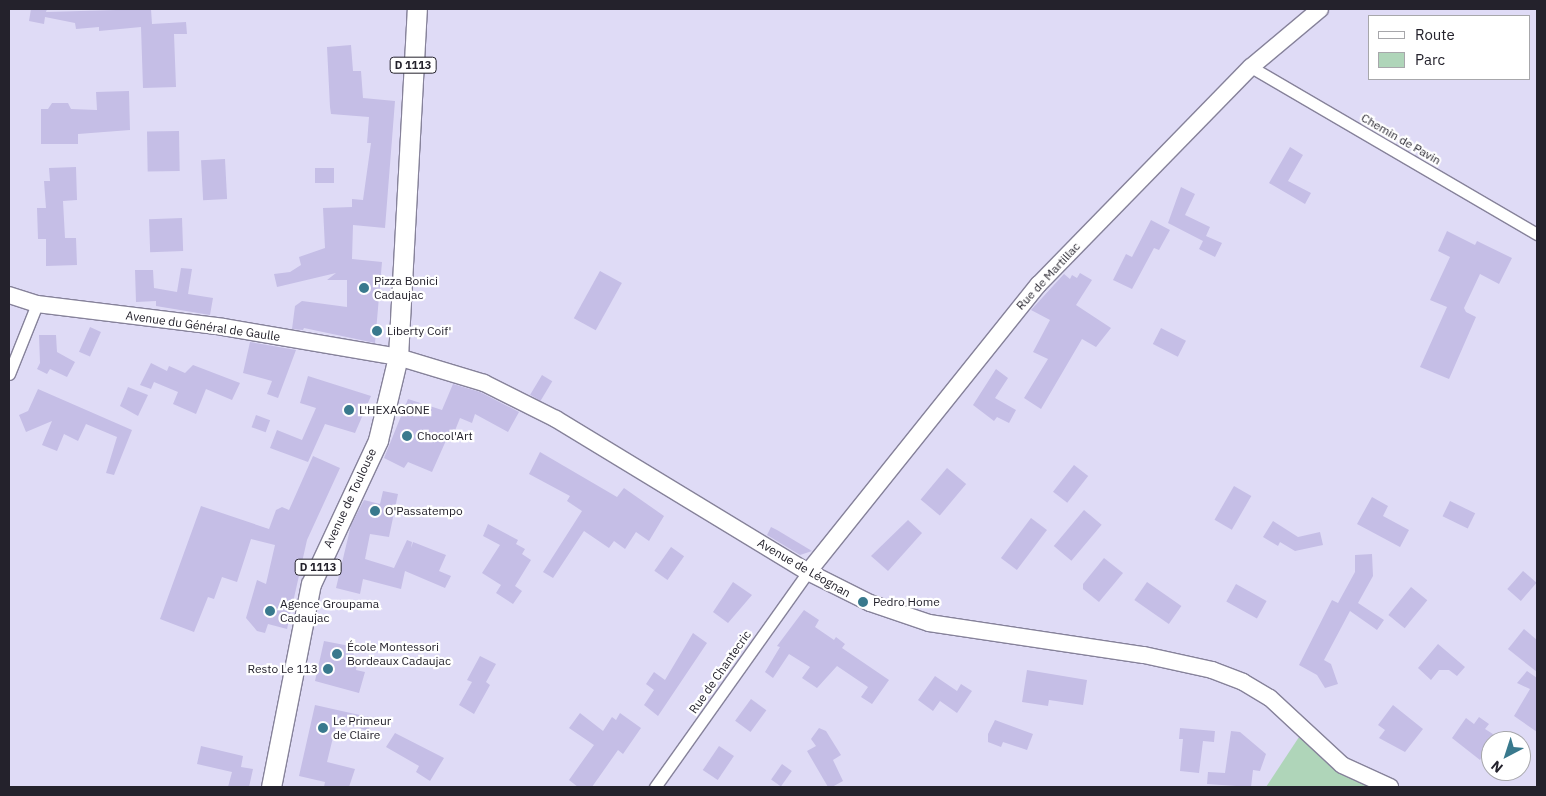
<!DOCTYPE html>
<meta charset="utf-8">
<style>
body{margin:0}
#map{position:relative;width:1546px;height:796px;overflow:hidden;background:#dfdbf6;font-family:"IBM Plex Sans",sans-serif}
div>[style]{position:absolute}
.green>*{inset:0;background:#afd5b9}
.building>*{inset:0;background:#c5bee6;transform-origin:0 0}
.roads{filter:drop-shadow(1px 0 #86829a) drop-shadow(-1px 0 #86829a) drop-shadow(0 1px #86829a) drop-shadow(0 -1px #86829a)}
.street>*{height:11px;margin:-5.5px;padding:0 5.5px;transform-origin:5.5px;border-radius:5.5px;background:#fff}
.secondary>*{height:16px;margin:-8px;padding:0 8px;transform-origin:8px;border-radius:8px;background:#fff}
.primary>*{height:19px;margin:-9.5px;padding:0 9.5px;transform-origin:9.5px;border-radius:9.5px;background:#fff}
.dots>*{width:14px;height:14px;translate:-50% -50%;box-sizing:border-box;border:2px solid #fff;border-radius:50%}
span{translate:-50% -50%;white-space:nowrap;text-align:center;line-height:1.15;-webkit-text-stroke:4.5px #fff;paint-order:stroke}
.shield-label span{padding:1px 4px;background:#fff;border:1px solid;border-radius:4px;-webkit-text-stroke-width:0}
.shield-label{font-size:11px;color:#24222c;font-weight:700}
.street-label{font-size:12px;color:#24222c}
.poi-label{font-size:12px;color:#24222c}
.left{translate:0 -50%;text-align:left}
.right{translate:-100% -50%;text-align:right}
.frame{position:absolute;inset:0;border:10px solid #24222c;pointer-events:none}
.legend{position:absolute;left:1368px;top:15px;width:162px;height:65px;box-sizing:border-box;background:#fff;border:1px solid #a7a7ab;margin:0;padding:6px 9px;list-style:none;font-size:15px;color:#24222c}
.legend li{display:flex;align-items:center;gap:10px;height:25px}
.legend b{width:25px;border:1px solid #a7a7ab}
.north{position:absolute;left:1481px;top:731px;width:50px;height:50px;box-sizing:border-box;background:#fff;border:1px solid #a7a7ab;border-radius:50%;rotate:220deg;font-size:14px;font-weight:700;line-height:20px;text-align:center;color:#24222c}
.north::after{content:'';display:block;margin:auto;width:18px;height:22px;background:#39798d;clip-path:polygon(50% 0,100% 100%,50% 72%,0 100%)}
</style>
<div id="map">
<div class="green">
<div style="clip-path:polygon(1303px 731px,1390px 787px,1266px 787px)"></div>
</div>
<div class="building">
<div style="clip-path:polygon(31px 9px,47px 9px,46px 12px,151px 9px,152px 24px,186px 22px,187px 34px,174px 34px,176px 87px,143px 88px,141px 27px,99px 31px,99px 27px,76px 29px,75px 23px,45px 17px,44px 24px,29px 21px)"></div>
<div style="clip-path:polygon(351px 45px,353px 71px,361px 71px,363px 98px,395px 101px,385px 228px,353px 225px,352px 259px,382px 262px,375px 343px,304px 328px,303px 330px,292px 329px,295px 306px,302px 301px,347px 307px,347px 280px,327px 280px,336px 273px,277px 287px,274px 274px,290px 272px,301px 265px,299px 257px,325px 248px,323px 208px,352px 207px,352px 199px,363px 200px,371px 143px,367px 143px,369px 117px,331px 114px,330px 107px,327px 47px)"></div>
<div style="clip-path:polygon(129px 91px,130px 130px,78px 134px,78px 144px,41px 144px,41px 109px,48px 109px,52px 103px,68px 103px,71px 109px,97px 110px,96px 92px)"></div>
<div style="left:179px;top:131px;width:40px;height:32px;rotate:89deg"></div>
<div style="clip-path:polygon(1290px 147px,1303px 155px,1288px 181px,1311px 193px,1305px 204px,1269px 183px)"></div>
<div style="left:225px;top:159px;width:40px;height:24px;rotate:87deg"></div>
<div style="clip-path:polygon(76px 167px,77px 200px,63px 201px,65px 238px,76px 238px,77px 265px,46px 266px,46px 239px,38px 239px,37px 208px,46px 208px,44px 181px,50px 181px,49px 168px)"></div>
<div style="left:334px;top:168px;width:15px;height:19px;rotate:90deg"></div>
<div style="clip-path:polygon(1181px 187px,1195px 194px,1185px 215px,1210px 227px,1206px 236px,1222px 243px,1215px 257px,1199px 249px,1203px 241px,1168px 223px)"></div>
<div style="left:182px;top:218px;width:33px;height:33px;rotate:88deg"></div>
<div style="clip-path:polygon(1151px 220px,1170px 230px,1159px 250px,1154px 248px,1132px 289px,1113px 280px,1126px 254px,1132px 257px)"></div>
<div style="clip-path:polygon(1447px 231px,1475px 245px,1477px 241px,1512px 258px,1499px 284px,1480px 274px,1464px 308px,1466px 312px,1476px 317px,1449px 379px,1420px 367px,1447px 307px,1430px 300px,1450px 257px,1438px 251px)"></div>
<div style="clip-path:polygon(181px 268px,192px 269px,188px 294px,213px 298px,210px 315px,156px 306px,156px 301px,136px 302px,135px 270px,153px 270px,154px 288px,177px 292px)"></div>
<div style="left:600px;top:271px;width:25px;height:54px;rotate:29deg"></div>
<div style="clip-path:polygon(1080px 273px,1092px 280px,1076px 305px,1111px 328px,1096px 347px,1082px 339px,1041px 409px,1024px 398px,1048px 359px,1033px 352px,1050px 320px,1031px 310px,1064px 274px,1070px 279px,1072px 275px,1077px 278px)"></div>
<div style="left:90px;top:327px;width:12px;height:27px;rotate:24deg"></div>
<div style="left:1161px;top:328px;width:28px;height:18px;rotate:27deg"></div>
<div style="clip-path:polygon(39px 335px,56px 335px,57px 352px,75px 362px,67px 377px,50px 369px,47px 374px,37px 369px,40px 363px)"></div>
<div style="clip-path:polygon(250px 342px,296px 350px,278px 398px,267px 394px,272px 381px,243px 373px)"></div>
<div style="clip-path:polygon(151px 363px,167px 371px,169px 366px,185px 373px,193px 365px,240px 383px,232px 400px,206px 389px,196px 414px,173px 404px,178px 392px,154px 382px,151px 389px,140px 385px)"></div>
<div style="clip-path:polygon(996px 369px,1008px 378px,995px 398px,1016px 410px,1009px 423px,997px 417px,994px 421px,973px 405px)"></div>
<div style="left:542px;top:375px;width:12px;height:23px;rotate:31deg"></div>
<div style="clip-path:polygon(308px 376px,371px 396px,355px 433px,325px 424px,308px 462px,270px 448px,277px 430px,302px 440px,316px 408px,300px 403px)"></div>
<div style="clip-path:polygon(453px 384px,480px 392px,519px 412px,508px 432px,475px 414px,472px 423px,460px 418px,452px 438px,448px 436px,432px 472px,408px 462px,404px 468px,384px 458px,408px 399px,442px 410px)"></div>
<div style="clip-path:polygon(128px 387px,148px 395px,138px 416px,120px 406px)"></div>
<div style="clip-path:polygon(38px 389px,132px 430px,114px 475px,106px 473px,117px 437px,86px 424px,78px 441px,64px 434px,57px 451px,42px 445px,52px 421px,26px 432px,19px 415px,28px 411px)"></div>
<div style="left:256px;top:415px;width:15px;height:13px;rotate:20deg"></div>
<div style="clip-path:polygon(540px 452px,617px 497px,624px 488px,664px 516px,649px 541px,636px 532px,625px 549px,614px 541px,609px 548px,584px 531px,553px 578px,543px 572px,582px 511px,567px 501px,570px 496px,529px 474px)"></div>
<div style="clip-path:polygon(313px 456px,340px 468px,307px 540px,287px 629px,268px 624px,265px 633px,257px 631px,246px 618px,257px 580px,266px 584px,275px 545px,251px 539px,237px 582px,222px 577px,214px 599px,208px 597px,194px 632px,160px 619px,201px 506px,269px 529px,276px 510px,282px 507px,289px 510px)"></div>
<div style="left:1074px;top:465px;width:18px;height:34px;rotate:38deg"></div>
<div style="left:947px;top:468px;width:25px;height:41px;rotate:40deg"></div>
<div style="left:1234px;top:486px;width:20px;height:39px;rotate:30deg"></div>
<div style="clip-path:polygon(383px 491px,398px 494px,389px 537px,370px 534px,365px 559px,394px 568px,407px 540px,412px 542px,411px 548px,413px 542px,446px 555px,439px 571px,451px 576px,445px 588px,405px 571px,401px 589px,363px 579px,360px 594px,336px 588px,351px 525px,364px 500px,380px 504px)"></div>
<div style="clip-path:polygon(1372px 497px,1388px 506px,1383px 516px,1409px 530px,1400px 547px,1357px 524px)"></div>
<div style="left:1450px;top:501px;width:28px;height:17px;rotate:26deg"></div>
<div style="left:1084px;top:510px;width:23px;height:47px;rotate:40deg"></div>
<div style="left:1031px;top:518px;width:20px;height:50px;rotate:37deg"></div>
<div style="clip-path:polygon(908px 520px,922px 533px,888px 571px,871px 556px)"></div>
<div style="clip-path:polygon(1273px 521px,1298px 537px,1320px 532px,1323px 545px,1295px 551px,1280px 542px,1278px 546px,1263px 537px)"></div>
<div style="clip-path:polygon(488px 524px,518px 540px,516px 544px,525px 549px,522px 554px,531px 560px,515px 586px,522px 591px,513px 604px,496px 593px,501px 585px,482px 573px,500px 545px,483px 536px)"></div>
<div style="clip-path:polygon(771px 527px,777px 530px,812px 551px,800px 555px,767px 535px)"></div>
<div style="left:671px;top:547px;width:16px;height:29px;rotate:35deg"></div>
<div style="clip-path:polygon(1372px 554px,1373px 576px,1358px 603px,1384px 620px,1377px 630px,1350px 611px,1324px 660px,1331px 664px,1338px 684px,1325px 688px,1317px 675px,1299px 665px,1332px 600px,1338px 603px,1355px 572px,1355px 555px)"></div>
<div style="clip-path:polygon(1104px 558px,1123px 573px,1099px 602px,1083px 589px,1083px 584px)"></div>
<div style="left:1523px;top:571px;width:18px;height:24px;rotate:41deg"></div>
<div style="clip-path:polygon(733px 582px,752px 595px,728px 623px,713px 612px)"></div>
<div style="left:1147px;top:582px;width:42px;height:22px;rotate:35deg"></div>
<div style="left:1236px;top:584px;width:35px;height:20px;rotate:29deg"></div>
<div style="left:1411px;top:587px;width:21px;height:36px;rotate:39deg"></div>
<div style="clip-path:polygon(804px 610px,819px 620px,815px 627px,834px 640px,836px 637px,845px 644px,842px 648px,889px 680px,872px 704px,861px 697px,868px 687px,837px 666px,817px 688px,802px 678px,810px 667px,789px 654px,773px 678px,765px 672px,780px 647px,777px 646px)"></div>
<div style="clip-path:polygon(1524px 629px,1537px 640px,1537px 672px,1508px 649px)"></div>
<div style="clip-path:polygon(693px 633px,707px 643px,658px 716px,644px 705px,654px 690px,646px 684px,654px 672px,665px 680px)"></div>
<div style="clip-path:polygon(324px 641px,355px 647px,353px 657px,358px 659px,356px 670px,365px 672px,359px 693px,315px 681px)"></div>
<div style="clip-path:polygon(1438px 644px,1465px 667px,1457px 676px,1449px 670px,1439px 670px,1431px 680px,1418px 668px)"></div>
<div style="clip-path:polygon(480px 656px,496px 664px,486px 682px,490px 685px,474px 714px,459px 705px,472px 682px,467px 680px)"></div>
<div style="clip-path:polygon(1027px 670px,1087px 680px,1083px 705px,1049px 700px,1048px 706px,1022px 702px)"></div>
<div style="clip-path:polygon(1527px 671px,1537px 678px,1537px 732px,1514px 716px,1530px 689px,1517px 683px)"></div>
<div style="clip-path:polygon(935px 676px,957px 691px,961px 684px,972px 691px,957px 713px,940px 701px,933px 711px,918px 700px)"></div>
<div style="left:751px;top:699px;width:19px;height:27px;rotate:36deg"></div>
<div style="clip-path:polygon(315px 705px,373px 718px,368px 731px,337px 721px,327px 762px,355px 769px,349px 787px,324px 787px,325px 782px,299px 776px)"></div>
<div style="clip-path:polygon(1393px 705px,1423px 729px,1405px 752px,1379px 738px,1385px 730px,1378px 725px)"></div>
<div style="clip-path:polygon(580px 713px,603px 731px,612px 717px,616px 720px,620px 713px,641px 728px,623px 754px,618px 750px,592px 787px,578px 787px,569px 780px,594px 745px,569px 728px)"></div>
<div style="clip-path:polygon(1479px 717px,1489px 724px,1485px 729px,1496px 736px,1480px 760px,1452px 738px,1466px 718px,1474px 724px)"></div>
<div style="clip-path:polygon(995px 720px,1033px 734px,1027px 750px,1003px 742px,1001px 747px,988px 742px,988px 734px)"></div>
<div style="clip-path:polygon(819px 728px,826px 731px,841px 755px,833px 760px,843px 781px,832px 787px,828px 787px,807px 751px,816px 746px,811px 739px)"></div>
<div style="clip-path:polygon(1180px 728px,1215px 731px,1214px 742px,1203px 741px,1199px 773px,1180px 771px,1183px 739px,1179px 739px)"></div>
<div style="clip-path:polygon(1231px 731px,1240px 732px,1266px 754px,1260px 771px,1253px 770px,1251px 787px,1207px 784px,1208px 772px,1225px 773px)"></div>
<div style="clip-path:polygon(395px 733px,444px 758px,430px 781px,416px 772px,419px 766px,386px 747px)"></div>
<div style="clip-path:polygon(201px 746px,243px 756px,241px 767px,253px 769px,249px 787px,228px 787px,232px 772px,197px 764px)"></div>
<div style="left:719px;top:746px;width:18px;height:29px;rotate:34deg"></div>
<div style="left:782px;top:764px;width:12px;height:19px;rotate:35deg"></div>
</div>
<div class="roads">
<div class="street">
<div style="left:1251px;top:67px;width:331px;rotate:30.3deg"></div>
<div style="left:9px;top:374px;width:75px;rotate:-68.2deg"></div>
<div style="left:655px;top:787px;width:264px;rotate:-54.6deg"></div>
</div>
<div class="secondary">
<div style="left:9px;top:295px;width:29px;rotate:18deg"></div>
<div style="left:37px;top:304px;width:187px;rotate:7deg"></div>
<div style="left:223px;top:327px;width:178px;rotate:9.7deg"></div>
<div style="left:398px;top:357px;width:90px;rotate:16.8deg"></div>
<div style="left:484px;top:383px;width:80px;rotate:26.6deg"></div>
<div style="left:556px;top:419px;width:295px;rotate:31.3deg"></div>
<div style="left:808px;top:572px;width:69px;rotate:26.6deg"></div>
<div style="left:870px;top:603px;width:62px;rotate:18.7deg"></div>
<div style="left:929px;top:623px;width:217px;rotate:8.5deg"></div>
<div style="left:1144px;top:655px;width:70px;rotate:12.4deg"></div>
<div style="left:1212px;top:670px;width:33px;rotate:21deg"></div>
<div style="left:1243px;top:682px;width:31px;rotate:31deg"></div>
<div style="left:1270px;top:698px;width:98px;rotate:42.9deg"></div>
<div style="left:1342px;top:765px;width:53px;rotate:24.6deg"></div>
<div style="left:808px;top:572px;width:369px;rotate:-51.3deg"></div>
<div style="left:1039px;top:284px;width:303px;rotate:-45.7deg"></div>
<div style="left:1251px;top:67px;width:90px;rotate:-40deg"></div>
</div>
<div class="primary">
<div style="left:271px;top:787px;width:207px;rotate:-78.9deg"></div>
<div style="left:311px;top:584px;width:159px;rotate:-65deg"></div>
<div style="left:378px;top:440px;width:85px;rotate:-76.5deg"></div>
<div style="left:398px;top:357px;width:349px;rotate:-86.9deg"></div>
</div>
</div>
<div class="dots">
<div style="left:364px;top:288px;background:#39798d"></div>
<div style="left:377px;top:331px;background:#39798d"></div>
<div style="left:349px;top:410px;background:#39798d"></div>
<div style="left:407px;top:436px;background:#39798d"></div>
<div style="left:375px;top:511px;background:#39798d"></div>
<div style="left:863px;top:602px;background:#39798d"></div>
<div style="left:270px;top:611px;background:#39798d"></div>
<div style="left:337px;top:654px;background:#39798d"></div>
<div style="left:328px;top:669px;background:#39798d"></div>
<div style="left:323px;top:728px;background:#39798d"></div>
</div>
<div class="shield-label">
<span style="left:413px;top:65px">D 1113</span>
<span style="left:318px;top:567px">D 1113</span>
</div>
<div class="street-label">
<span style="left:1401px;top:139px;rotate:30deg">Chemin de Pavin</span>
<span style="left:1048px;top:276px;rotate:-47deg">Rue de Martillac</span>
<span style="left:203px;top:326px;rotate:8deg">Avenue du Général de Gaulle</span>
<span style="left:350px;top:498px;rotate:-65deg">Avenue de Toulouse</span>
<span style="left:804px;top:568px;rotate:30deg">Avenue de Léognan</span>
<span style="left:720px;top:672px;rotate:-55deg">Rue de Chantecric</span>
</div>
<div class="poi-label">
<span class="left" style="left:374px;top:288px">Pizza Bonici<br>Cadaujac</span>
<span class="left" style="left:387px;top:331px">Liberty Coif'</span>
<span class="left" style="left:359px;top:410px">L'HEXAGONE</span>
<span class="left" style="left:417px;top:436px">Chocol'Art</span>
<span class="left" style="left:385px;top:511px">O'Passatempo</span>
<span class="left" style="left:873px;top:602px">Pedro Home</span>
<span class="left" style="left:280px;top:611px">Agence Groupama<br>Cadaujac</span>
<span class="left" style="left:347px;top:654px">École Montessori<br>Bordeaux Cadaujac</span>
<span class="right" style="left:318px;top:669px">Resto Le 113</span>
<span class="left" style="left:333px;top:728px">Le Primeur<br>de Claire</span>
</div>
<div class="frame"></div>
<ul class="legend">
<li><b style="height:6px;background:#fff"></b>Route</li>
<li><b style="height:14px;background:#afd5b9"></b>Parc</li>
</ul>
<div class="north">N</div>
</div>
